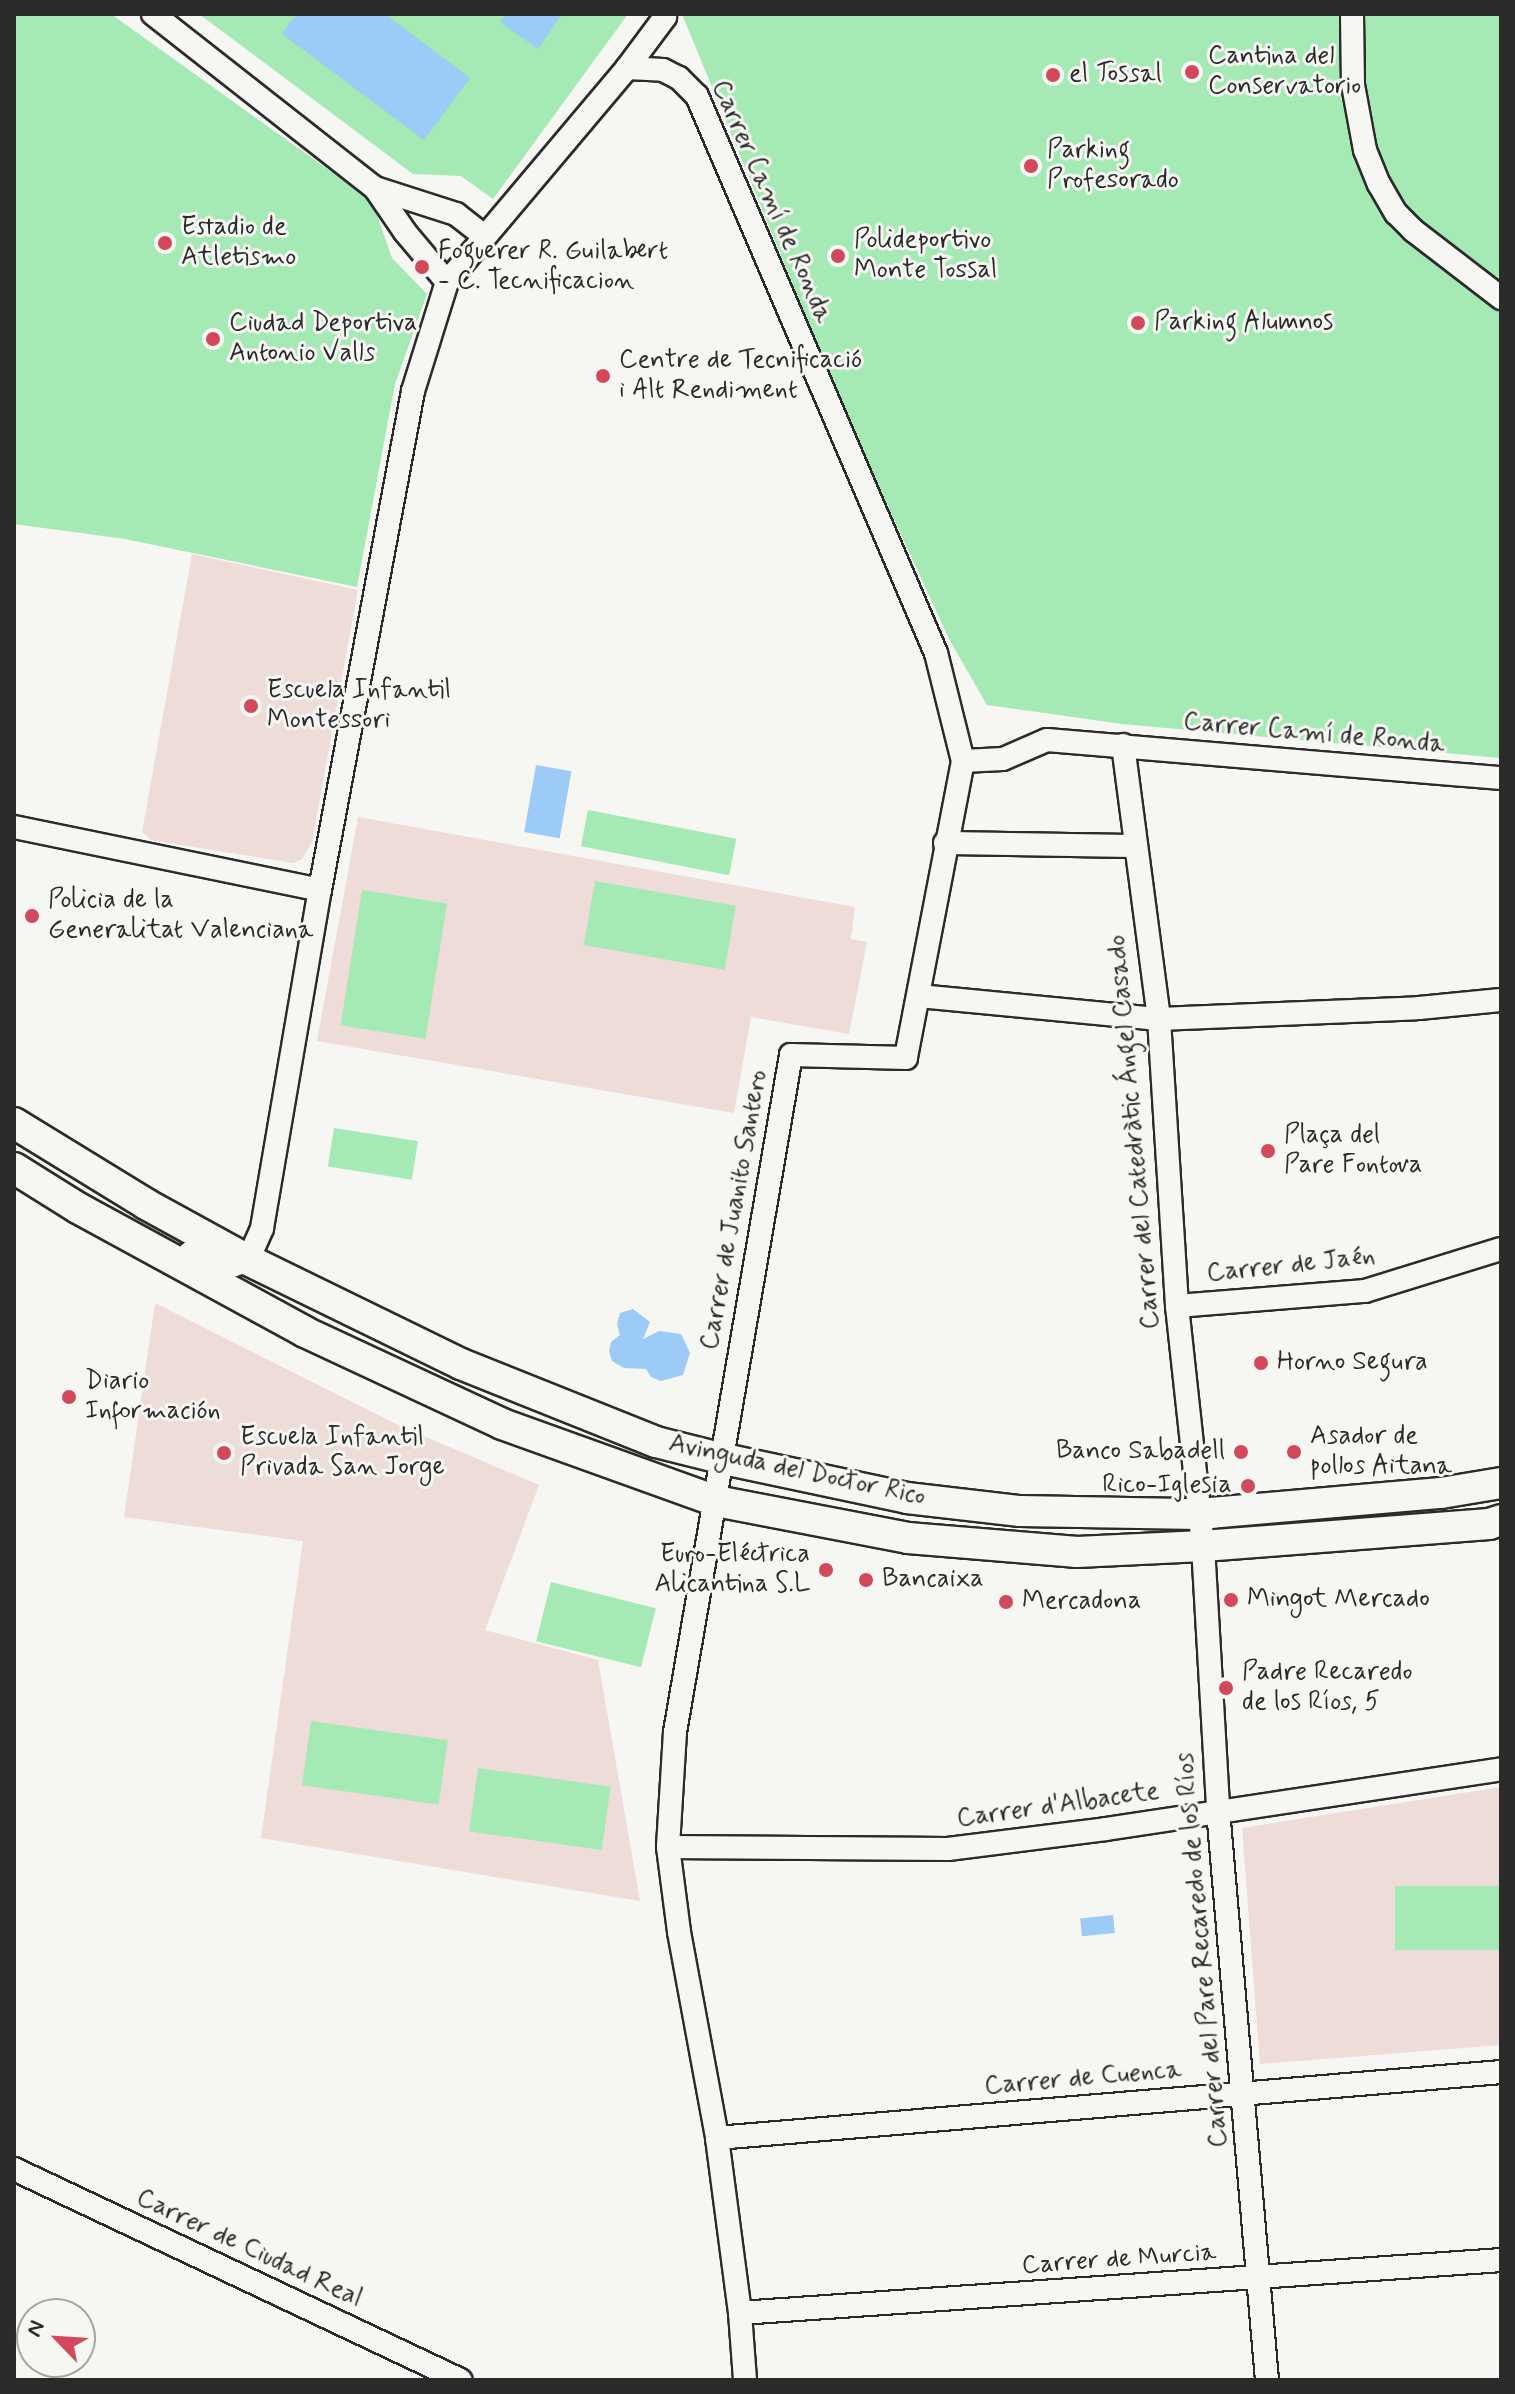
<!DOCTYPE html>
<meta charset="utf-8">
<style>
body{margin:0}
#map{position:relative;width:1515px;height:2394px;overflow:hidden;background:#f6f6f2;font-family:Mynerve,sans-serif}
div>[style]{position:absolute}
.built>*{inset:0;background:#eedcd9}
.green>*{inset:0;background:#a5e9b4;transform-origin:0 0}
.water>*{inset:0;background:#9ccbf7;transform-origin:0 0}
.roads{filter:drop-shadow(2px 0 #2b2b2b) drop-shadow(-2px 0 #2b2b2b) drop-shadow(0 2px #2b2b2b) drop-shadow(0 -2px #2b2b2b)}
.street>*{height:22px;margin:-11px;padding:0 11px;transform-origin:11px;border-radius:11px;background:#f6f6f2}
.secondary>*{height:30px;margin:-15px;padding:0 15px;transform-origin:15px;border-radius:15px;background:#f6f6f2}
.dots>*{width:22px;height:22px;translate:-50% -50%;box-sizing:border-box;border:4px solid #f6f6f2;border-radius:50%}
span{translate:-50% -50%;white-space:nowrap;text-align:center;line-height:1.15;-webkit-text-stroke:6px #f6f6f2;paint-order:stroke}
.poi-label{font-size:26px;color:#2b2b2b}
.left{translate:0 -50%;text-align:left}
.right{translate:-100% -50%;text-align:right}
.street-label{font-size:26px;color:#2b2b2b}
.frame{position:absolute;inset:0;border:16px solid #2b2b2b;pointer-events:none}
.north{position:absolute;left:16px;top:2298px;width:80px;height:80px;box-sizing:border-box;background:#f6f6f2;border:2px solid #a5a5a2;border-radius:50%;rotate:295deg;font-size:22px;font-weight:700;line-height:32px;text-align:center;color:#2b2b2b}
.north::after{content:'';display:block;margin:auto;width:28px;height:36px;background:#d1495b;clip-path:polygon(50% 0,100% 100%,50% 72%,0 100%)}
</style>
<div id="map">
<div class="built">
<div style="clip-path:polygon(192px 554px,358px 590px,312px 842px,302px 859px,293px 863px,151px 840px,142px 832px)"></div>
<div style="clip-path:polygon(358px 817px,855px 907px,851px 939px,867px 942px,849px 1034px,751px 1017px,734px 1113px,317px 1041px)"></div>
<div style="clip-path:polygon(155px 1303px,400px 1426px,539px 1485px,485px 1630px,598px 1660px,640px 1901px,261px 1838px,303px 1541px,124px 1517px)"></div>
<div style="clip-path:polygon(1501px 1787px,1501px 2045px,1260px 2064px,1242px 1828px)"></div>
</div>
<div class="green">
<div style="clip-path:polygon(14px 14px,111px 14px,372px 201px,392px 258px,427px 294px,395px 384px,357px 587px,125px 539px,14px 524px)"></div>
<div style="clip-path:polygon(199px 14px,628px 14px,493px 199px,461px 176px,413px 174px)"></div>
<div style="clip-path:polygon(682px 14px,1501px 14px,1501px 758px,1122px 724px,987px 705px,949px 639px,849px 421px)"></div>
<div style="left:588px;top:810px;width:151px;height:37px;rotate:11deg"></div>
<div style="left:595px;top:881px;width:143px;height:65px;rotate:10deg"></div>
<div style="left:362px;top:890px;width:86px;height:137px;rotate:9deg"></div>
<div style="left:334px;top:1128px;width:85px;height:39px;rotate:9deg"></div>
<div style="left:551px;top:1582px;width:108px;height:61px;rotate:14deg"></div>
<div style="left:311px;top:1721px;width:138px;height:65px;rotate:8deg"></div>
<div style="left:478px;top:1768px;width:134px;height:64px;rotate:8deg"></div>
<div style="left:1501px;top:1886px;width:64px;height:106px;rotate:90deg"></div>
</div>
<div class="water">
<div style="clip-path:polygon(296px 14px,385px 14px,470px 78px,424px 140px,282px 34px)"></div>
<div style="clip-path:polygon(506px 14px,562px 14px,538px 49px,500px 22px)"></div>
<div style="left:536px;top:765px;width:36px;height:68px;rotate:10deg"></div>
<div style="clip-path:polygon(633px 1309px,650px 1322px,643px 1339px,659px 1331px,681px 1334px,690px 1353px,683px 1375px,661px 1381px,651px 1377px,646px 1369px,624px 1368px,612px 1361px,609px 1351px,611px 1342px,620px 1335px,617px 1324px,620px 1313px)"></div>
<div style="left:1113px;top:1915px;width:18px;height:33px;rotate:84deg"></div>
</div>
<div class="roads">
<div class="street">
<div style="left:153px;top:14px;width:282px;rotate:38.1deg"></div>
<div style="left:375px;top:188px;width:53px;rotate:55.7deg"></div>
<div style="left:405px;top:232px;width:65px;rotate:50deg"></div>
<div style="left:1352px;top:14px;width:71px;rotate:89.2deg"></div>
<div style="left:1353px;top:85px;width:66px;rotate:79.5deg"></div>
<div style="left:1365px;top:150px;width:37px;rotate:68deg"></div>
<div style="left:1379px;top:184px;width:34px;rotate:60deg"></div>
<div style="left:1396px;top:213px;width:25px;rotate:45deg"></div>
<div style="left:1414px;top:231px;width:110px;rotate:37.6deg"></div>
<div style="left:627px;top:68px;width:36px;rotate:3deg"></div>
<div style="left:663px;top:70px;width:18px;rotate:27deg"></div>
<div style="left:679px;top:78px;width:25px;rotate:45deg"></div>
<div style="left:697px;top:96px;width:606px;rotate:66.78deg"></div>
<div style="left:936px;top:653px;width:111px;rotate:76deg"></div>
<div style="left:963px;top:761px;width:302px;rotate:100.9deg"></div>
<div style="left:906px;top:1058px;width:115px;rotate:-178.5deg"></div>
<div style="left:791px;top:1055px;width:687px;rotate:99.72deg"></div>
<div style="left:675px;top:1732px;width:115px;rotate:93.5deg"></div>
<div style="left:668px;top:1847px;width:86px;rotate:82.6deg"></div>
<div style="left:679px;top:1932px;width:209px;rotate:79.5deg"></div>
<div style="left:717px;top:2138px;width:177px;rotate:82.5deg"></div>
<div style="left:740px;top:2313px;width:67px;rotate:85.7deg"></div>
<div style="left:375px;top:188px;width:85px;rotate:17.8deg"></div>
<div style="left:456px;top:214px;width:36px;rotate:38deg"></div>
<div style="left:1123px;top:745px;width:276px;rotate:82.5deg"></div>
<div style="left:1159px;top:1019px;width:288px;rotate:86.4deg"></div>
<div style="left:1177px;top:1306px;width:241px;rotate:83.8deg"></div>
<div style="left:1203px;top:1546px;width:264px;rotate:86.7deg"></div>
<div style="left:1218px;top:1810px;width:572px;rotate:85.09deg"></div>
<div style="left:963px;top:761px;width:40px;rotate:-2.9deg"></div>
<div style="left:1003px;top:759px;width:48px;rotate:-23.4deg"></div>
<div style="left:1047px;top:740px;width:456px;rotate:4.8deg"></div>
<div style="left:14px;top:827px;width:312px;rotate:11.6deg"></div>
<div style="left:945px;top:843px;width:190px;rotate:0.9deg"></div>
<div style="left:919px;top:996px;width:241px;rotate:5.5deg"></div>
<div style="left:1159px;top:1019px;width:260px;rotate:-2.4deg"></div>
<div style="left:1419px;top:1008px;width:82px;rotate:-5.6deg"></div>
<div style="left:189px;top:1253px;width:41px;rotate:21.5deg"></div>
<div style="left:227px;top:1268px;width:22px;rotate:-21deg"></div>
<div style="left:248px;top:1260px;width:35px;rotate:-66deg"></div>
<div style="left:262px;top:1228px;width:343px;rotate:-80.3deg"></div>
<div style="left:320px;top:890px;width:508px;rotate:-79.44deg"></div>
<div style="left:413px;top:391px;width:114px;rotate:-72.7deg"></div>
<div style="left:447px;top:282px;width:280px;rotate:-49.9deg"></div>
<div style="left:627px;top:68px;width:64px;rotate:-53.3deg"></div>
<div style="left:665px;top:17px;width:4px;rotate:-124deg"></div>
<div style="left:1177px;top:1306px;width:189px;rotate:-4.6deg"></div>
<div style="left:1365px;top:1291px;width:142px;rotate:-17.2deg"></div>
<div style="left:668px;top:1847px;width:280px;rotate:0.4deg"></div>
<div style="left:948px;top:1849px;width:159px;rotate:-7.2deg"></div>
<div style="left:1106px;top:1829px;width:400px;rotate:-8.6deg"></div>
<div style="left:717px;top:2138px;width:787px;rotate:-4.81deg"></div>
<div style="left:14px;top:2169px;width:494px;rotate:25.3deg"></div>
<div style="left:740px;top:2313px;width:763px;rotate:-3.98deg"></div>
</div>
<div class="secondary">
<div style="left:14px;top:1123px;width:155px;rotate:31.5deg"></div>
<div style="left:146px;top:1204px;width:116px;rotate:28.8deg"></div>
<div style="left:248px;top:1260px;width:237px;rotate:26deg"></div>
<div style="left:461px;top:1364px;width:210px;rotate:21.8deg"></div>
<div style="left:656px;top:1442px;width:70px;rotate:14deg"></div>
<div style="left:724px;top:1459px;width:187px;rotate:12deg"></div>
<div style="left:907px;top:1498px;width:114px;rotate:6.6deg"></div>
<div style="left:1020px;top:1511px;width:179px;rotate:1deg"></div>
<div style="left:1199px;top:1514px;width:243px;rotate:-5deg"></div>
<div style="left:1441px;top:1493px;width:61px;rotate:-9.5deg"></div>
<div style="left:14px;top:1168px;width:75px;rotate:32deg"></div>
<div style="left:78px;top:1208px;width:259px;rotate:28.6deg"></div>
<div style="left:305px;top:1332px;width:217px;rotate:25deg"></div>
<div style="left:502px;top:1424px;width:227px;rotate:19.8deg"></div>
<div style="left:716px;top:1501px;width:196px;rotate:10.9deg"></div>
<div style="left:908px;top:1538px;width:170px;rotate:4.7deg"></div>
<div style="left:1077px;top:1552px;width:126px;rotate:-2.7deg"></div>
<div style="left:1203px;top:1546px;width:287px;rotate:-4.4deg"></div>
<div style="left:1489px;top:1524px;width:13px;rotate:-18deg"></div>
</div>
</div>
<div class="dots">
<div style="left:1192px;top:72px;background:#d1495b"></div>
<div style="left:1053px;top:75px;background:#d1495b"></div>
<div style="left:1031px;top:166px;background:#d1495b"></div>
<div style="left:165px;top:243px;background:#d1495b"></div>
<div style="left:838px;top:256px;background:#d1495b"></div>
<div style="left:422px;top:267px;background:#d1495b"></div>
<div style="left:1138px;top:323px;background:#d1495b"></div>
<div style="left:213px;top:339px;background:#d1495b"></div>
<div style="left:603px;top:376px;background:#d1495b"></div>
<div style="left:251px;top:706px;background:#d1495b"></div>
<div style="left:32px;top:916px;background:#d1495b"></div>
<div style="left:1268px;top:1151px;background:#d1495b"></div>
<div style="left:1261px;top:1363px;background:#d1495b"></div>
<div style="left:69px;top:1397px;background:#d1495b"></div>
<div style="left:1241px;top:1452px;background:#d1495b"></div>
<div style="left:1294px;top:1452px;background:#d1495b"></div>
<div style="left:224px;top:1453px;background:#d1495b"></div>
<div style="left:1248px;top:1486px;background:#d1495b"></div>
<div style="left:826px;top:1570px;background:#d1495b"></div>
<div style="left:866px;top:1580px;background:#d1495b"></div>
<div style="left:1231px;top:1600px;background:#d1495b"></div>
<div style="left:1006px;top:1602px;background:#d1495b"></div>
<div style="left:1226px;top:1688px;background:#d1495b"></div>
</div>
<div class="poi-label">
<span class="left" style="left:1208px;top:72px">Cantina del<br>Conservatorio</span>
<span class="left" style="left:1069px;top:75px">el Tossal</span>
<span class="left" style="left:1047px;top:166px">Parking<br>Profesorado</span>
<span class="left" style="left:181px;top:243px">Estadio de<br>Atletismo</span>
<span class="left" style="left:854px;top:256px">Polideportivo<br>Monte Tossal</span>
<span class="left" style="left:438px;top:267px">Foguerer R. Guilabert<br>- C. Tecnificacion</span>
<span class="left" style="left:1154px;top:323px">Parking Alumnos</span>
<span class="left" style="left:229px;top:339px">Ciudad Deportiva<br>Antonio Valls</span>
<span class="left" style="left:619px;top:376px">Centre de Tecnificació<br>i Alt Rendiment</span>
<span class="left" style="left:267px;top:706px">Escuela Infantil<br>Montessori</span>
<span class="left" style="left:48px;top:916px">Policia de la<br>Generalitat Valenciana</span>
<span class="left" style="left:1284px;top:1151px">Plaça del<br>Pare Fontova</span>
<span class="left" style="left:1277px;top:1363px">Horno Segura</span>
<span class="left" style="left:85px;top:1397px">Diario<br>Información</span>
<span class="left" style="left:1310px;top:1452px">Asador de<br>pollos Aitana</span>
<span class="left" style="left:240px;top:1453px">Escuela Infantil<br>Privada San Jorge</span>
<span class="right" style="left:1225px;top:1452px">Banco Sabadell</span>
<span class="right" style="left:1232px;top:1486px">Rico-Iglesia</span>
<span class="right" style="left:810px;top:1570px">Euro-Eléctrica<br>Alicantina S.L</span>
<span class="left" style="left:882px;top:1580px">Bancaixa</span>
<span class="left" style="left:1247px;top:1600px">Mingot Mercado</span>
<span class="left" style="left:1022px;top:1602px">Mercadona</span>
<span class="left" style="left:1242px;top:1688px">Padre Recaredo<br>de los Ríos, 5</span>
</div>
<div class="street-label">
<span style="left:771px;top:202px;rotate:66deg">Carrer Camí de Ronda</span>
<span style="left:1314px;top:734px;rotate:5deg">Carrer Camí de Ronda</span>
<span style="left:1135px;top:1132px;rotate:-95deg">Carrer del Catedràtic Ángel Casado</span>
<span style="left:735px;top:1210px;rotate:-80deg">Carrer de Juanito Santero</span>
<span style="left:1291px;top:1266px;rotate:-6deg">Carrer de Jaén</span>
<span style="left:797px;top:1471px;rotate:12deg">Avinguda del Doctor Rico</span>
<span style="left:1058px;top:1806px;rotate:-8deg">Carrer d'Albacete</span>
<span style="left:1203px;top:1950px;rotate:-95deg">Carrer del Pare Recaredo de los Ríos</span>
<span style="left:1083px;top:2079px;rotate:-5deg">Carrer de Cuenca</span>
<span style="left:249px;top:2249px;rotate:25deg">Carrer de Ciudad Real</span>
<span style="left:1119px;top:2260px;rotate:-4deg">Carrer de Murcia</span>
</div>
<div class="frame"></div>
<div class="north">N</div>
</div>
